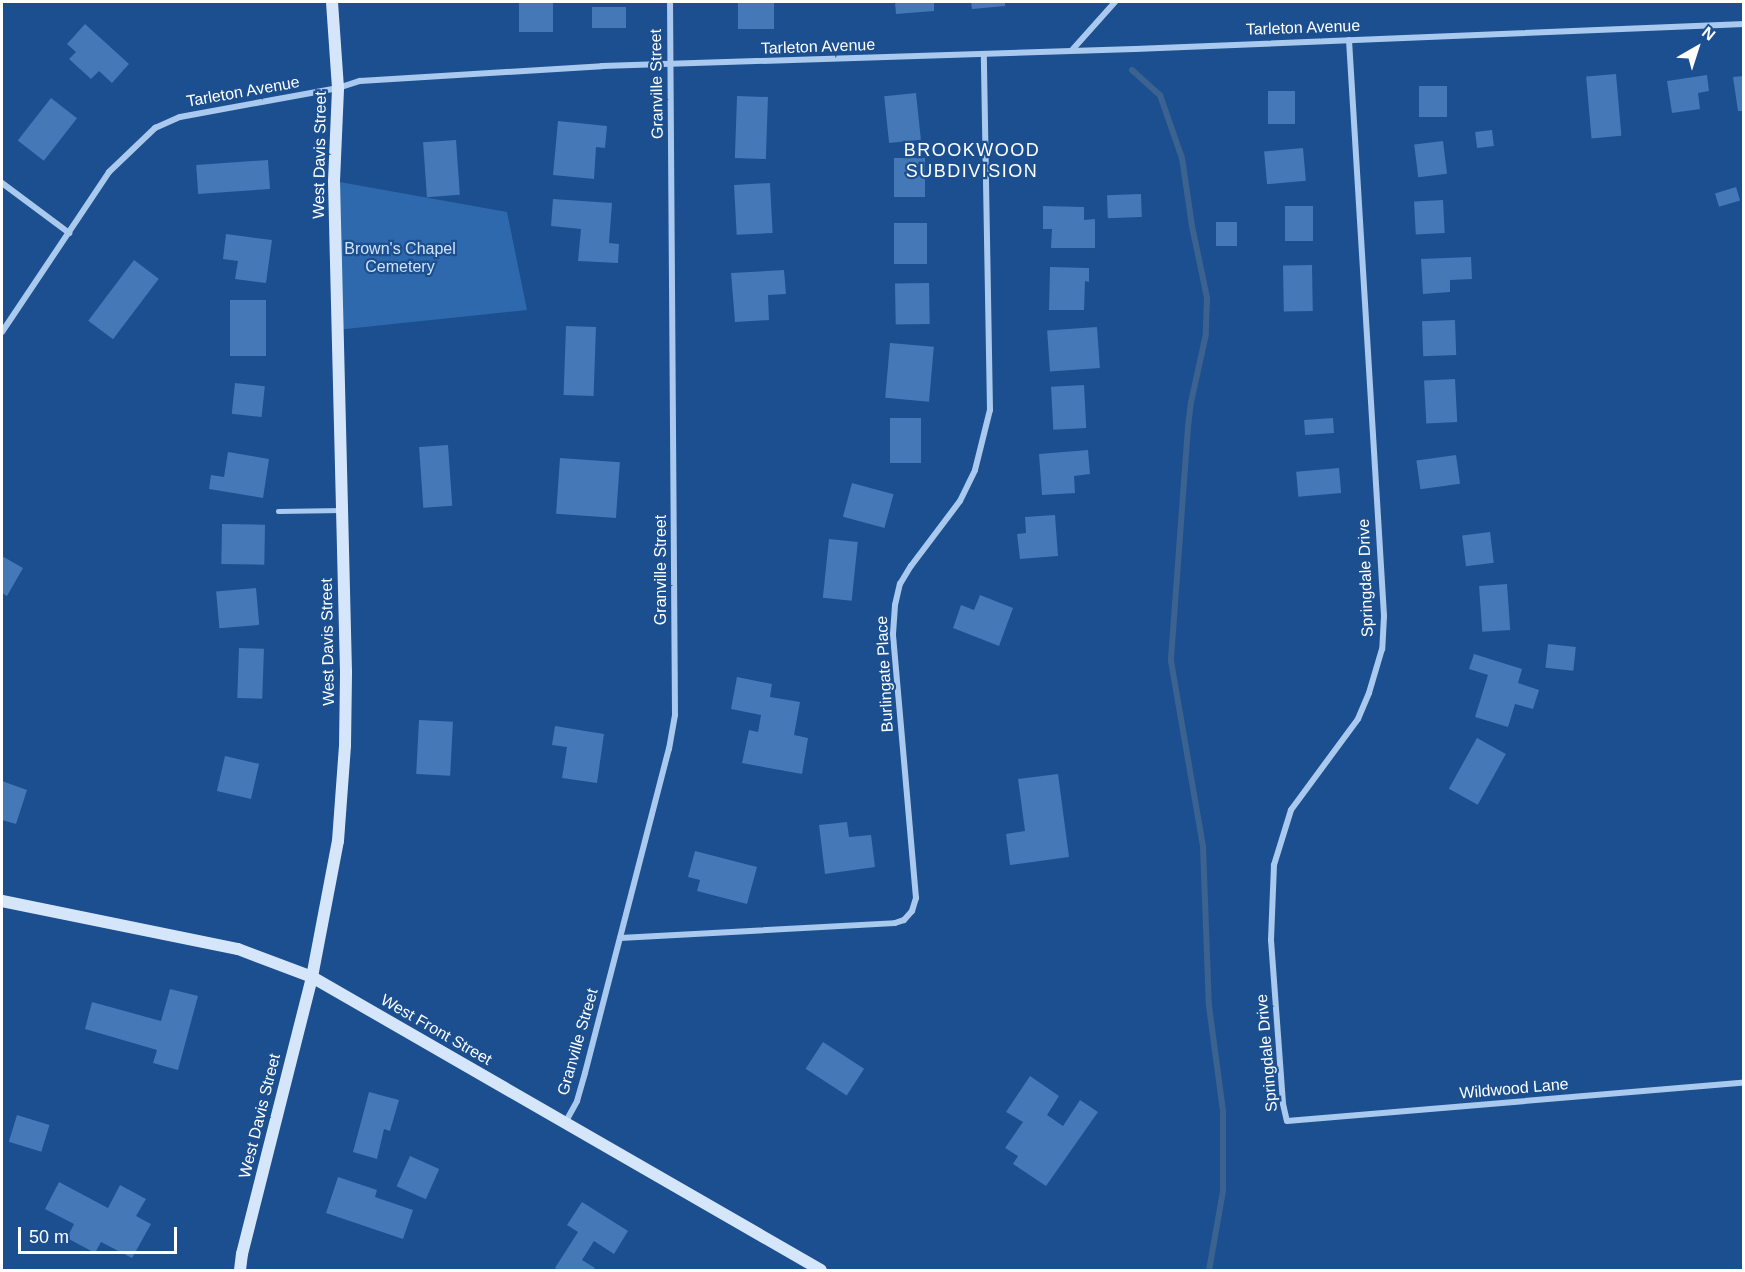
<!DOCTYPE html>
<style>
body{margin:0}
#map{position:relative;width:1745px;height:1272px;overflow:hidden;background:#1b4f8f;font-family:Arial,sans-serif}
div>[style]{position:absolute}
.green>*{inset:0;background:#2e69ad}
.stream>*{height:6px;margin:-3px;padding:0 3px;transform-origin:3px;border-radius:3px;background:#3c6290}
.building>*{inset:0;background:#4478b7;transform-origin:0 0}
.lane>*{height:4.5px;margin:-2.25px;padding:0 2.25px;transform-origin:2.25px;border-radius:2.25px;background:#a9c9ee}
.street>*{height:6px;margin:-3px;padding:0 3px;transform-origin:3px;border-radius:3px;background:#a9c9ee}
.secondary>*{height:12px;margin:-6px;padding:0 6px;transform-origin:6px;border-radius:6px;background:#d6e6fa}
span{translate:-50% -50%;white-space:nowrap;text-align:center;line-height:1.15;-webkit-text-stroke:4.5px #1b4f8f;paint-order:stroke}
.street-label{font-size:16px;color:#fff}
.park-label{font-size:16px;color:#cfe3fa}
.neighbourhood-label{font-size:18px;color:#fff;letter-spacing:1.5px}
.frame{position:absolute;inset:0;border:3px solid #fff;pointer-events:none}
.north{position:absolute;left:1667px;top:18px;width:60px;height:60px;-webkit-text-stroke:4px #1b4f8f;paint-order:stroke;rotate:39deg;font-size:16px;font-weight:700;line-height:24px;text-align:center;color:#fff}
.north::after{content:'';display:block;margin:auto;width:21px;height:27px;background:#fff;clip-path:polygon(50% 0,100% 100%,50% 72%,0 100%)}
.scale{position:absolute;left:18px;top:1227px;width:159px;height:27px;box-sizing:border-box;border:3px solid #fff;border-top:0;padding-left:8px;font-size:18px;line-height:21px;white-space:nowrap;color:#fff;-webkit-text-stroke:4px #1b4f8f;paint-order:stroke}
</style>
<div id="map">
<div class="green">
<div style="clip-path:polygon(334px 181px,507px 212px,527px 310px,336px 330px)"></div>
</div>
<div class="stream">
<div style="left:1132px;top:70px;width:38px;rotate:42deg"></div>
<div style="left:1160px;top:95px;width:67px;rotate:70.8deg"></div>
<div style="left:1182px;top:158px;width:69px;rotate:81.6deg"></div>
<div style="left:1192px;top:226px;width:74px;rotate:78.2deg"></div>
<div style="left:1207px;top:298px;width:36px;rotate:92deg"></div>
<div style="left:1206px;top:334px;width:70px;rotate:102.4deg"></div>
<div style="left:1191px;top:402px;width:25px;rotate:97deg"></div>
<div style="left:1188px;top:427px;width:235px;rotate:94.2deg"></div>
<div style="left:1171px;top:661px;width:188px;rotate:80.2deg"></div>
<div style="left:1203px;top:846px;width:160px;rotate:87.9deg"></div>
<div style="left:1209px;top:1006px;width:106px;rotate:82.4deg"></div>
<div style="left:1223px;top:1111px;width:80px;rotate:90deg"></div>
<div style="left:1223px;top:1191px;width:80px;rotate:100deg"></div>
</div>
<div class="building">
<div style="left:519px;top:2px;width:34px;height:30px"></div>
<div style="left:738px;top:2px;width:36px;height:27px"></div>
<div style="clip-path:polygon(895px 2px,934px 2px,934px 11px,896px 14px)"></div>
<div style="clip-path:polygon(971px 2px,1005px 2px,1005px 6px,972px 9px)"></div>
<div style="left:626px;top:7px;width:21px;height:34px;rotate:90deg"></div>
<div style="clip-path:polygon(85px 24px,129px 64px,112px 83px,99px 71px,91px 79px,69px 59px,76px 52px,67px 44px)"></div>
<div style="left:1616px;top:74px;width:62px;height:30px;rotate:85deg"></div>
<div style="clip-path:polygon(1707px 75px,1709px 91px,1698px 93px,1700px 109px,1672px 113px,1667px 81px)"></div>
<div style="clip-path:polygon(1744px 76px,1744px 111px,1738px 111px,1733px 77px)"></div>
<div style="left:1419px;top:86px;width:28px;height:31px"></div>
<div style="left:1268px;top:91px;width:27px;height:33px"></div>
<div style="left:916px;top:93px;width:47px;height:32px;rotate:84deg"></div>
<div style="left:737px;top:96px;width:31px;height:62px;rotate:2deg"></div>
<div style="left:51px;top:98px;width:33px;height:54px;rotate:38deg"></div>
<div style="clip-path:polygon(558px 121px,607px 126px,605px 148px,596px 147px,594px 179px,553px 175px)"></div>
<div style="left:1492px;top:130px;width:16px;height:17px;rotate:83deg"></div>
<div style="left:456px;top:140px;width:55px;height:33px;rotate:86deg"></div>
<div style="left:1443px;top:141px;width:33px;height:29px;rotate:83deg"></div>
<div style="left:1303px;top:148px;width:33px;height:39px;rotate:85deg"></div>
<div style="left:894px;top:158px;width:31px;height:39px"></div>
<div style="left:268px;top:160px;width:29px;height:72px;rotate:86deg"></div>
<div style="left:770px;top:183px;width:50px;height:36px;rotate:87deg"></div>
<div style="left:1736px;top:187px;width:14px;height:22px;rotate:73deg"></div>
<div style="left:1141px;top:194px;width:23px;height:34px;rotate:88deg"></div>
<div style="clip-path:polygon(553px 199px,612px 203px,609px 243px,619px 244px,618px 263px,578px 261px,581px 229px,551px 226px)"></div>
<div style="left:1443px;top:200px;width:33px;height:29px;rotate:87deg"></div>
<div style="clip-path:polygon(1043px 206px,1084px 207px,1084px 220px,1095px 219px,1095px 248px,1051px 248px,1052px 229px,1043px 229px)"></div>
<div style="left:1285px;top:206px;width:28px;height:35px"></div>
<div style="left:1216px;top:222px;width:21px;height:24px"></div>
<div style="left:894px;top:223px;width:33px;height:41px"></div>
<div style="clip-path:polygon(226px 234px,272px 240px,266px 283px,235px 279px,238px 261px,223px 259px)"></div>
<div style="clip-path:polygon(1471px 257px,1472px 279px,1450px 280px,1450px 292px,1423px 294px,1421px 259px)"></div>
<div style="left:134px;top:260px;width:31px;height:76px;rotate:37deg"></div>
<div style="left:1312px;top:265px;width:46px;height:29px;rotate:89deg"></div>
<div style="clip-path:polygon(1050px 267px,1089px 268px,1089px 282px,1085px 281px,1084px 310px,1049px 310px)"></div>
<div style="clip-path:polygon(784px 270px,786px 294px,768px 295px,769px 320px,735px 322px,731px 273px)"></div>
<div style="left:929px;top:283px;width:41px;height:34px;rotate:89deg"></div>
<div style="left:230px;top:300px;width:36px;height:56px"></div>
<div style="left:1455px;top:320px;width:35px;height:33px;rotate:88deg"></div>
<div style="left:566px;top:326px;width:30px;height:69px;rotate:2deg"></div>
<div style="left:1097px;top:327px;width:41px;height:50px;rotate:86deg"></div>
<div style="left:890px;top:343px;width:44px;height:55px;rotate:5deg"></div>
<div style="left:1455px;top:379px;width:43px;height:31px;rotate:87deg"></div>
<div style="left:235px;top:383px;width:30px;height:31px;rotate:6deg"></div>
<div style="left:1084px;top:385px;width:43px;height:33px;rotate:87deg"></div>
<div style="left:890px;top:418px;width:31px;height:45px"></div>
<div style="left:1333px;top:418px;width:15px;height:29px;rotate:86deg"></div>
<div style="left:448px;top:445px;width:61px;height:29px;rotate:86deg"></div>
<div style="clip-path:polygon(1088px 450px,1090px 474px,1074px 476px,1075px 493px,1042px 495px,1039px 454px)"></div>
<div style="clip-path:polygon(228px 452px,269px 459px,263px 498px,209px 489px,211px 475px,224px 477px)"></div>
<div style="left:1456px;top:455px;width:29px;height:40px;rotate:82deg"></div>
<div style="left:560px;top:458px;width:60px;height:56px;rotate:4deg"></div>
<div style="left:1339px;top:468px;width:25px;height:43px;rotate:85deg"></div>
<div style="left:852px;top:483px;width:43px;height:35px;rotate:15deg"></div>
<div style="clip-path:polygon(1055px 515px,1058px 556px,1020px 559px,1017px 534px,1026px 533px,1025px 517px)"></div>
<div style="left:222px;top:524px;width:43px;height:40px;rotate:1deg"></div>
<div style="left:1490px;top:532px;width:31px;height:28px;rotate:83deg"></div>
<div style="left:829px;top:539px;width:29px;height:59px;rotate:6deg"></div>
<div style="clip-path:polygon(2px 556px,23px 568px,7px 596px,2px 593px)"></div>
<div style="left:1507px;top:584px;width:46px;height:28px;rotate:86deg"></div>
<div style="left:256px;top:588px;width:37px;height:40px;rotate:85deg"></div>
<div style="clip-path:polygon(980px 595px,1013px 608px,999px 646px,953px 628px,961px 605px,974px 610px)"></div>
<div style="left:1548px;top:644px;width:28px;height:24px;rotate:6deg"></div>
<div style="left:239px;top:648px;width:25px;height:50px;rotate:2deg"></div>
<div style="clip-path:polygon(1474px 654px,1522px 669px,1518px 683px,1539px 690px,1533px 709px,1515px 704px,1508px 727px,1475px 717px,1488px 675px,1469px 669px)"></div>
<div style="clip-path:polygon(737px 677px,772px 684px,770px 697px,800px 702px,794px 735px,808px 738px,802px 774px,742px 763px,749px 730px,758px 732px,761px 715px,731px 709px)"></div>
<div style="left:419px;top:720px;width:34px;height:54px;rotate:3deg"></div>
<div style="clip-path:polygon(555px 726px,604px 734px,597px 783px,562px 778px,567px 747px,552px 745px)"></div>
<div style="left:1477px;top:738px;width:33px;height:58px;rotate:29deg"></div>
<div style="left:225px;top:756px;width:35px;height:36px;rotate:13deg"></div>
<div style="clip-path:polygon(1058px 774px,1069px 857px,1010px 865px,1006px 834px,1025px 831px,1018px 779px)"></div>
<div style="clip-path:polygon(2px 781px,27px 790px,16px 824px,2px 820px)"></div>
<div style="clip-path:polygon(847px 822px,849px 837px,871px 835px,875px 867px,825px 874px,819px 825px)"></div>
<div style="clip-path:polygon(695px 851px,757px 867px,747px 904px,697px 891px,700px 880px,688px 877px)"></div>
<div style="clip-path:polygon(170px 989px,198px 996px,178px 1070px,153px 1063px,157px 1050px,85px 1029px,92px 1002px,161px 1021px)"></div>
<div style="left:823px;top:1042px;width:49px;height:32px;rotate:33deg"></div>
<div style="clip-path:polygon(1030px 1076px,1059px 1096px,1047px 1115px,1063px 1126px,1080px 1100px,1098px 1112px,1046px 1186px,1013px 1164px,1018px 1156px,1005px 1148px,1023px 1122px,1006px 1112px)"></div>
<div style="clip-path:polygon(369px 1092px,399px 1100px,390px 1131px,384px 1129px,377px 1159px,353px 1152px)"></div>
<div style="left:17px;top:1115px;width:34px;height:28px;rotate:17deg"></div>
<div style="left:410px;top:1156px;width:32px;height:33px;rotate:24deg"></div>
<div style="clip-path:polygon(338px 1177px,377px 1190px,375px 1197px,413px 1210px,403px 1239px,326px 1213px)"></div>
<div style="clip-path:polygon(59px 1182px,108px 1208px,120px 1185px,146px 1199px,136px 1216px,151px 1224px,132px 1258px,101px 1242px,95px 1253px,67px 1238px,74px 1224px,45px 1209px)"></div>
<div style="clip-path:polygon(582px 1202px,628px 1231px,614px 1254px,594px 1241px,582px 1260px,595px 1268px,593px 1270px,559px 1270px,555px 1268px,578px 1232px,567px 1225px)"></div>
</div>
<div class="lane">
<div style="left:278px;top:511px;width:64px;rotate:-0.9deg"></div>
</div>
<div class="street">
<div style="left:1349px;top:40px;width:577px;rotate:86.52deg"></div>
<div style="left:1384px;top:616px;width:33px;rotate:93deg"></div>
<div style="left:1382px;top:649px;width:46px;rotate:106.5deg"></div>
<div style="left:1369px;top:693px;width:28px;rotate:113deg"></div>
<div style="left:1358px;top:719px;width:113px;rotate:126.4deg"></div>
<div style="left:1291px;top:810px;width:58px;rotate:107.2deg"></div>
<div style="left:1274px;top:865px;width:75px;rotate:92.3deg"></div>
<div style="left:1271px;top:940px;width:164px;rotate:85.8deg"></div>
<div style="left:1283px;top:1104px;width:17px;rotate:77deg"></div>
<div style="left:1287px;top:1121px;width:459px;rotate:-4.8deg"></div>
<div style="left:1073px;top:49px;width:63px;rotate:-48.2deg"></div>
<div style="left:2px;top:183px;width:84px;rotate:36.7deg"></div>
<div style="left:2px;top:332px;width:192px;rotate:-56.2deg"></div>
<div style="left:109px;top:172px;width:64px;rotate:-43.7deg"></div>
<div style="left:155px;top:128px;width:27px;rotate:-24deg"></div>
<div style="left:180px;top:117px;width:161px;rotate:-10.4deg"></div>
<div style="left:338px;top:88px;width:23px;rotate:-18deg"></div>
<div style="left:360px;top:81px;width:242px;rotate:-3.5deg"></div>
<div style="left:602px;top:66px;width:533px;rotate:-1.83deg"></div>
<div style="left:1135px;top:49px;width:610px;rotate:-2.35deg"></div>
<div style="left:620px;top:938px;width:275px;rotate:-3.1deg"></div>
<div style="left:895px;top:923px;width:9px;rotate:-18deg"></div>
<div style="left:904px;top:920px;width:12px;rotate:-48deg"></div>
<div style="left:912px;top:911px;width:14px;rotate:-73deg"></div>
<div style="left:916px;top:898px;width:265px;rotate:-95deg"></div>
<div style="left:893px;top:634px;width:29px;rotate:-86deg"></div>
<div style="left:895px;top:605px;width:22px;rotate:-77deg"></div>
<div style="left:900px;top:584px;width:21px;rotate:-59deg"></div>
<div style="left:911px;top:566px;width:81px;rotate:-53deg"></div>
<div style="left:960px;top:501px;width:34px;rotate:-64deg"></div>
<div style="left:975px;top:470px;width:62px;rotate:-76deg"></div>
<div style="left:990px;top:410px;width:356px;rotate:-91deg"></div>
<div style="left:565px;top:1123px;width:25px;rotate:-61deg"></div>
<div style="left:577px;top:1101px;width:29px;rotate:-74deg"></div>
<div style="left:585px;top:1073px;width:335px;rotate:-75.5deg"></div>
<div style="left:669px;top:749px;width:35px;rotate:-80deg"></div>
<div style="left:675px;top:715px;width:713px;rotate:-90.4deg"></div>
</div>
<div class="secondary">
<div style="left:2px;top:901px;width:241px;rotate:11.5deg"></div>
<div style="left:238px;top:949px;width:79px;rotate:20.7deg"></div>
<div style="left:312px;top:977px;width:587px;rotate:29.93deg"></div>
<div style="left:240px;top:1270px;width:16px;rotate:-83deg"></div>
<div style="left:242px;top:1254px;width:286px;rotate:-75.8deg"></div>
<div style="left:312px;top:977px;width:138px;rotate:-79.2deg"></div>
<div style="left:338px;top:841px;width:95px;rotate:-85.8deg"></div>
<div style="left:345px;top:746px;width:74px;rotate:-89.2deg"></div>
<div style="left:346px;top:672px;width:491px;rotate:-91.4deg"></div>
<div style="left:334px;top:181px;width:93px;rotate:-87.5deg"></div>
<div style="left:338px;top:88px;width:86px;rotate:-94deg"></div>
</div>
<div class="street-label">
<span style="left:1303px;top:28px;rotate:-2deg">Tarleton Avenue</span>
<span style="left:818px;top:47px;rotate:-2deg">Tarleton Avenue</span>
<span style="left:657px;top:84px;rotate:-91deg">Granville Street</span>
<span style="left:243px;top:92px;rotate:-10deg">Tarleton Avenue</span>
<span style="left:320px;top:155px;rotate:-89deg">West Davis Street</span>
<span style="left:661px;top:570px;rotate:-90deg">Granville Street</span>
<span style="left:1366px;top:578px;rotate:-92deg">Springdale Drive</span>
<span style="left:328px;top:642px;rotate:-91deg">West Davis Street</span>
<span style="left:885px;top:674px;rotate:-93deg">Burlingate Place</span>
<span style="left:436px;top:1030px;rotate:30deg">West Front Street</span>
<span style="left:578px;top:1042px;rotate:-74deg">Granville Street</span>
<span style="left:1267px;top:1053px;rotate:-95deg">Springdale Drive</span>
<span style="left:1514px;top:1089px;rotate:-5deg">Wildwood Lane</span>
<span style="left:260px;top:1116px;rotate:-76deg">West Davis Street</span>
</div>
<div class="park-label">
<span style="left:400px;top:258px">Brown's Chapel<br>Cemetery</span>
</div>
<div class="neighbourhood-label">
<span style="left:972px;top:161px">BROOKWOOD<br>SUBDIVISION</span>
</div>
<div class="frame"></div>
<div class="north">N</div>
<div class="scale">50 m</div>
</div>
